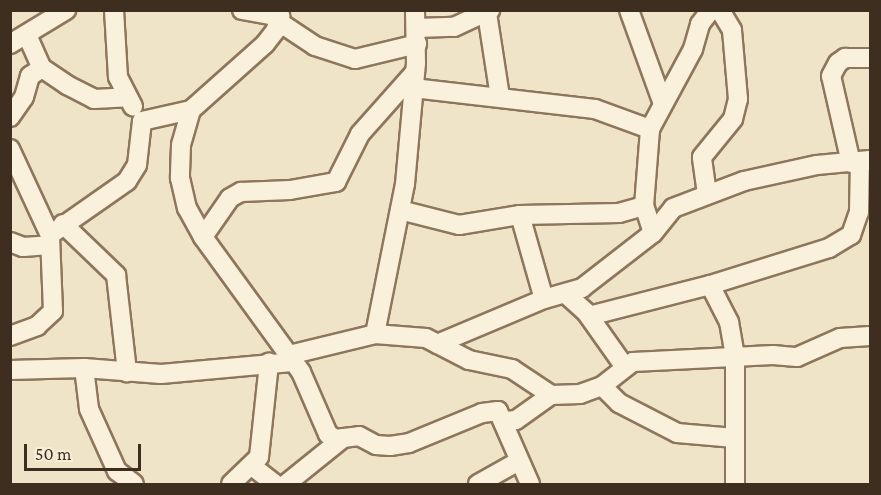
<!DOCTYPE html>
<style>
body{margin:0}
#map{position:relative;width:881px;height:495px;overflow:hidden;background:#f0e4c8;font-family:"Crimson Pro",serif}
div>[style]{position:absolute}
.roads{filter:drop-shadow(2px 0 #8d765c) drop-shadow(-2px 0 #8d765c) drop-shadow(0 2px #8d765c) drop-shadow(0 -2px #8d765c)}
.street>*{height:18px;margin:-9px;padding:0 9px;transform-origin:9px;border-radius:9px;background:#faf1dc}
span{translate:-50% -50%;white-space:nowrap;text-align:center;line-height:1.15;-webkit-text-stroke:4.5px #f7eed8;paint-order:stroke}
.frame{position:absolute;inset:0;border:12px solid #3d2e20;pointer-events:none}
.scale{position:absolute;left:24px;top:444px;width:117px;height:27px;box-sizing:border-box;border:3px solid #3d2e20;border-top:0;padding-left:8px;font-size:18px;line-height:21px;white-space:nowrap;color:#3d2e20;-webkit-text-stroke:4px #f7eed8;paint-order:stroke}
</style>
<div id="map">
<div class="roads">
<div class="street">
<div style="left:114px;top:10px;width:67px;rotate:86.6deg"></div>
<div style="left:118px;top:77px;width:33px;rotate:63deg"></div>
<div style="left:242px;top:10px;width:39px;rotate:10deg"></div>
<div style="left:629px;top:10px;width:97px;rotate:70.1deg"></div>
<div style="left:487px;top:13px;width:85px;rotate:81.2deg"></div>
<div style="left:279px;top:22px;width:43px;rotate:33.7deg"></div>
<div style="left:315px;top:46px;width:42px;rotate:18deg"></div>
<div style="left:355px;top:59px;width:64px;rotate:-13.6deg"></div>
<div style="left:416px;top:28px;width:38px;rotate:-2deg"></div>
<div style="left:454px;top:27px;width:40px;rotate:-25deg"></div>
<div style="left:27px;top:35px;width:36px;rotate:66deg"></div>
<div style="left:42px;top:68px;width:30px;rotate:34deg"></div>
<div style="left:67px;top:85px;width:30px;rotate:27deg"></div>
<div style="left:94px;top:99px;width:34px;rotate:-3deg"></div>
<div style="left:10px;top:44px;width:66px;rotate:-31.3deg"></div>
<div style="left:413px;top:88px;width:183px;rotate:6.6deg"></div>
<div style="left:595px;top:109px;width:59px;rotate:20deg"></div>
<div style="left:191px;top:110px;width:36px;rotate:106deg"></div>
<div style="left:181px;top:145px;width:33px;rotate:92deg"></div>
<div style="left:180px;top:178px;width:31px;rotate:77deg"></div>
<div style="left:187px;top:208px;width:33px;rotate:61deg"></div>
<div style="left:203px;top:237px;width:167px;rotate:54deg"></div>
<div style="left:301px;top:372px;width:68px;rotate:66.5deg"></div>
<div style="left:328px;top:434px;width:9px;rotate:36deg"></div>
<div style="left:335px;top:439px;width:24px;rotate:-7deg"></div>
<div style="left:359px;top:436px;width:19px;rotate:28deg"></div>
<div style="left:376px;top:445px;width:14px;rotate:4deg"></div>
<div style="left:390px;top:446px;width:19px;rotate:-9deg"></div>
<div style="left:409px;top:443px;width:79px;rotate:-22.3deg"></div>
<div style="left:482px;top:413px;width:16px;rotate:-7deg"></div>
<div style="left:498px;top:411px;width:80px;rotate:66.3deg"></div>
<div style="left:10px;top:117px;width:24px;rotate:-55deg"></div>
<div style="left:24px;top:97px;width:22px;rotate:-74deg"></div>
<div style="left:30px;top:76px;width:14px;rotate:-34deg"></div>
<div style="left:10px;top:149px;width:95px;rotate:65.1deg"></div>
<div style="left:851px;top:163px;width:89px;rotate:-102.9deg"></div>
<div style="left:831px;top:76px;width:15px;rotate:-62deg"></div>
<div style="left:838px;top:63px;width:9px;rotate:-36deg"></div>
<div style="left:845px;top:58px;width:25px"></div>
<div style="left:707px;top:194px;width:37px;rotate:-98deg"></div>
<div style="left:702px;top:157px;width:49px;rotate:-50.8deg"></div>
<div style="left:733px;top:119px;width:21px;rotate:-76deg"></div>
<div style="left:738px;top:99px;width:69px;rotate:-95deg"></div>
<div style="left:732px;top:30px;width:23px;rotate:-121deg"></div>
<div style="left:400px;top:210px;width:61px;rotate:14.3deg"></div>
<div style="left:459px;top:225px;width:62px;rotate:-9.3deg"></div>
<div style="left:520px;top:215px;width:99px;rotate:-1.2deg"></div>
<div style="left:619px;top:213px;width:26px;rotate:-16deg"></div>
<div style="left:520px;top:215px;width:87px;rotate:74.1deg"></div>
<div style="left:63px;top:224px;width:74px;rotate:43.9deg"></div>
<div style="left:116px;top:275px;width:98px;rotate:83.5deg"></div>
<div style="left:653px;top:233px;width:28px;rotate:-108deg"></div>
<div style="left:644px;top:206px;width:77px;rotate:-85.5deg"></div>
<div style="left:650px;top:129px;width:91px;rotate:-61.7deg"></div>
<div style="left:693px;top:49px;width:26px;rotate:-74deg"></div>
<div style="left:700px;top:24px;width:18px;rotate:-52deg"></div>
<div style="left:203px;top:237px;width:47px;rotate:-55.3deg"></div>
<div style="left:230px;top:198px;width:13px;rotate:-29deg"></div>
<div style="left:241px;top:192px;width:49px;rotate:-2.3deg"></div>
<div style="left:290px;top:190px;width:47px;rotate:-9.9deg"></div>
<div style="left:336px;top:182px;width:54px;rotate:-63.4deg"></div>
<div style="left:360px;top:134px;width:83px;rotate:-48.4deg"></div>
<div style="left:10px;top:242px;width:14px;rotate:21deg"></div>
<div style="left:23px;top:247px;width:27px;rotate:-4deg"></div>
<div style="left:710px;top:285px;width:125px;rotate:-17.3deg"></div>
<div style="left:829px;top:248px;width:26px;rotate:-31deg"></div>
<div style="left:851px;top:235px;width:24px;rotate:-71deg"></div>
<div style="left:859px;top:212px;width:50px;rotate:-88.9deg"></div>
<div style="left:567px;top:295px;width:25px;rotate:42deg"></div>
<div style="left:586px;top:312px;width:67px;rotate:54.7deg"></div>
<div style="left:589px;top:316px;width:125px;rotate:-14.4deg"></div>
<div style="left:710px;top:285px;width:42px;rotate:62.8deg"></div>
<div style="left:729px;top:322px;width:36px;rotate:80deg"></div>
<div style="left:735px;top:357px;width:127px;rotate:90deg"></div>
<div style="left:375px;top:334px;width:153px;rotate:-78.7deg"></div>
<div style="left:405px;top:184px;width:121px;rotate:-84.8deg"></div>
<div style="left:416px;top:63px;width:53px;rotate:-91.1deg"></div>
<div style="left:10px;top:336px;width:29px;rotate:-20deg"></div>
<div style="left:37px;top:326px;width:22px;rotate:-43deg"></div>
<div style="left:53px;top:311px;width:76px;rotate:-92.3deg"></div>
<div style="left:50px;top:235px;width:94px;rotate:-35deg"></div>
<div style="left:127px;top:181px;width:19px;rotate:-58deg"></div>
<div style="left:137px;top:165px;width:44px;rotate:-83.5deg"></div>
<div style="left:142px;top:121px;width:50px;rotate:-12.7deg"></div>
<div style="left:191px;top:110px;width:99px;rotate:-41.7deg"></div>
<div style="left:265px;top:44px;width:18px;rotate:-52deg"></div>
<div style="left:276px;top:30px;width:20px;rotate:-79deg"></div>
<div style="left:437px;top:344px;width:116px;rotate:-22.8deg"></div>
<div style="left:544px;top:299px;width:40px;rotate:-16deg"></div>
<div style="left:582px;top:288px;width:90px;rotate:-37.8deg"></div>
<div style="left:653px;top:233px;width:32px;rotate:-51deg"></div>
<div style="left:673px;top:208px;width:76px;rotate:-20.8deg"></div>
<div style="left:744px;top:181px;width:75px;rotate:-12.4deg"></div>
<div style="left:817px;top:165px;width:53px;rotate:-5.4deg"></div>
<div style="left:289px;top:355px;width:89px;rotate:-13.7deg"></div>
<div style="left:375px;top:334px;width:51px;rotate:4.5deg"></div>
<div style="left:426px;top:338px;width:48px;rotate:27.1deg"></div>
<div style="left:469px;top:360px;width:44px;rotate:11.8deg"></div>
<div style="left:512px;top:369px;width:47px;rotate:33.7deg"></div>
<div style="left:84px;top:368px;width:41px;rotate:83deg"></div>
<div style="left:89px;top:409px;width:68px;rotate:65.7deg"></div>
<div style="left:117px;top:471px;width:21px;rotate:37deg"></div>
<div style="left:10px;top:370px;width:74px;rotate:-1.5deg"></div>
<div style="left:84px;top:368px;width:77px;rotate:4.5deg"></div>
<div style="left:161px;top:374px;width:134px;rotate:-5.2deg"></div>
<div style="left:602px;top:386px;width:24px;rotate:45deg"></div>
<div style="left:619px;top:403px;width:65px;rotate:27.3deg"></div>
<div style="left:677px;top:433px;width:58px;rotate:4.9deg"></div>
<div style="left:506px;top:421px;width:10px;rotate:-6deg"></div>
<div style="left:516px;top:420px;width:43px;rotate:-35.5deg"></div>
<div style="left:551px;top:395px;width:29px;rotate:-2deg"></div>
<div style="left:580px;top:394px;width:23px;rotate:-20deg"></div>
<div style="left:602px;top:386px;width:39px;rotate:-38deg"></div>
<div style="left:633px;top:362px;width:140px;rotate:-2.9deg"></div>
<div style="left:773px;top:355px;width:24px;rotate:5deg"></div>
<div style="left:797px;top:357px;width:47px;rotate:-23.8deg"></div>
<div style="left:840px;top:338px;width:30px;rotate:-4deg"></div>
<div style="left:252px;top:466px;width:29px;rotate:38deg"></div>
<div style="left:231px;top:484px;width:39px;rotate:-44deg"></div>
<div style="left:259px;top:457px;width:95px;rotate:-83.9deg"></div>
<div style="left:286px;top:484px;width:73px;rotate:-38.9deg"></div>
<div style="left:478px;top:484px;width:47px;rotate:-29.3deg"></div>
</div>
</div>
<div class="frame"></div>
<div class="scale">50 m</div>
</div>
